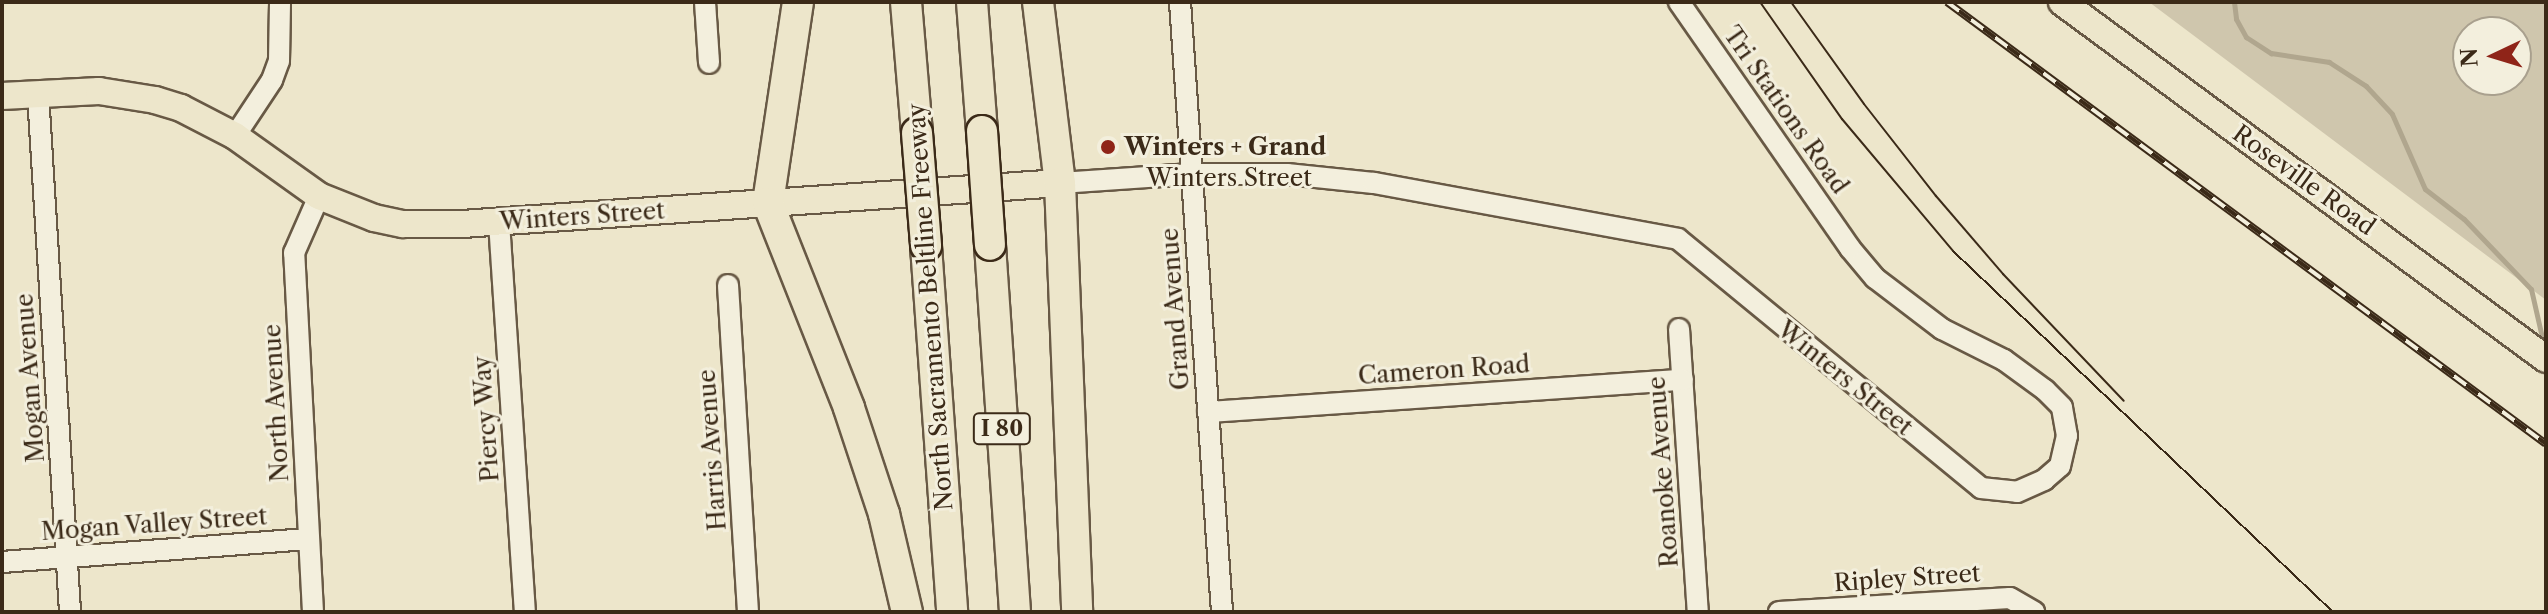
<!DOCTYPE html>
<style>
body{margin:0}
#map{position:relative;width:2548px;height:614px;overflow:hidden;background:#ede6cb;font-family:"Libre Caslon Text",serif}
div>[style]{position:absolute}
.green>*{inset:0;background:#cfc6ad}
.stream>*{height:5px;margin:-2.5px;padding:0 2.5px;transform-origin:2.5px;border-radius:2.5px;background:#b0a68e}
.roads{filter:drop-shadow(2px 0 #685945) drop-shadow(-2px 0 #685945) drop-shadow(0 2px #685945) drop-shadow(0 -2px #685945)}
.minor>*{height:20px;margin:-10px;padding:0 10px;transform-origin:10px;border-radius:10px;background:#f3efdd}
.major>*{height:26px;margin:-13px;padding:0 13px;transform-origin:13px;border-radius:13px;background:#ede6cb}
.highway>*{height:30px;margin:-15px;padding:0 15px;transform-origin:15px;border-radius:15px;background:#ede6cb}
.tram>*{height:2px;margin:-1px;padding:0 1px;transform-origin:1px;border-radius:1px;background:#3b2a18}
.rail>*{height:8px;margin-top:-4px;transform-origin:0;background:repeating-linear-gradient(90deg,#f3efdd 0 15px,#3b2a18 0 30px);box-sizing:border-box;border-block:2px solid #3b2a18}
.bridges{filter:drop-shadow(2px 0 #3b2a18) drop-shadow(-2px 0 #3b2a18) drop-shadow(0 2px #3b2a18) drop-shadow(0 -2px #3b2a18)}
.highway-bridge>*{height:30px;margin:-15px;padding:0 15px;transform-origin:15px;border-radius:15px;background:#ede6cb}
.dots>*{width:22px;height:22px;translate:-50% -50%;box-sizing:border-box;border:4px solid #f3efdd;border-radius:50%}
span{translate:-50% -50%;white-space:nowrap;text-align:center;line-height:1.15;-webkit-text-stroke:6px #f3efdd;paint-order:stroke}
.shield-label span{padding:2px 6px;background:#f3efdd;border:2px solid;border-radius:6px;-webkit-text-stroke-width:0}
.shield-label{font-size:22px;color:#3b2a18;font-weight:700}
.street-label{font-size:24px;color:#3b2a18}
.poi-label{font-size:24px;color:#3b2a18;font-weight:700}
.left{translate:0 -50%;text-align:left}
.frame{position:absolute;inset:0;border:4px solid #3b2a18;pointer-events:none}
.north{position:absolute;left:2452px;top:16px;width:80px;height:80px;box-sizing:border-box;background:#f3efdd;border:2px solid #a9a08e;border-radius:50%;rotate:266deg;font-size:22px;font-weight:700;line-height:32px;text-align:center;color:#3b2a18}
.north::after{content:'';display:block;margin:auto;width:28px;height:36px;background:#8f2418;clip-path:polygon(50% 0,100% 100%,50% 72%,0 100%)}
</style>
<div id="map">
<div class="green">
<div style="clip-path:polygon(evenodd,2149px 2px,2546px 2px,2546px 300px,2149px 2px,2468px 32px,2516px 32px,2516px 80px,2468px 80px,2468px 32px)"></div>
</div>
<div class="stream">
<div style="left:2234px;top:2px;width:17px;rotate:83deg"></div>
<div style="left:2236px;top:19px;width:21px;rotate:61deg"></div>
<div style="left:2246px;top:37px;width:30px;rotate:33deg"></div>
<div style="left:2271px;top:53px;width:59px;rotate:8.8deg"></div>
<div style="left:2329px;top:62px;width:44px;rotate:33deg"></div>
<div style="left:2366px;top:86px;width:38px;rotate:47deg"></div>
<div style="left:2392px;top:114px;width:82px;rotate:66.3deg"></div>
<div style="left:2425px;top:189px;width:49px;rotate:37.6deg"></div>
<div style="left:2464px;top:219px;width:97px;rotate:46.3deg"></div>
<div style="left:2531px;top:289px;width:58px;rotate:77.2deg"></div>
</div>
<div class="roads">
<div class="minor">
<div style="left:705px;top:2px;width:61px;rotate:86.2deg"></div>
<div style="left:1180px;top:2px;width:611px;rotate:86.06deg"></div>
<div style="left:38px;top:94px;width:519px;rotate:86.46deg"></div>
<div style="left:235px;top:136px;width:67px;rotate:-56.5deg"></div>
<div style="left:272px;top:80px;width:20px;rotate:-70deg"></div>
<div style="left:279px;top:61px;width:59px;rotate:-89deg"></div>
<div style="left:1060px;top:183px;width:132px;rotate:-3.9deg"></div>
<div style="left:1192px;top:174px;width:95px"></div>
<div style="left:1287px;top:174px;width:87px;rotate:5.9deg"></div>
<div style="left:1374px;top:183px;width:309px;rotate:10.4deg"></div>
<div style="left:1678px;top:239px;width:392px;rotate:39.4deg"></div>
<div style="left:1981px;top:488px;width:36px;rotate:6deg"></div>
<div style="left:2017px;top:492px;width:30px;rotate:-24deg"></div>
<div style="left:2044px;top:480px;width:21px;rotate:-41deg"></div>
<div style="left:2060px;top:466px;width:31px;rotate:-77deg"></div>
<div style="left:2067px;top:436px;width:29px;rotate:-100deg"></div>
<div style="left:2062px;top:407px;width:24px;rotate:-135deg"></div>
<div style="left:2045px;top:390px;width:51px;rotate:-143.8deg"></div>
<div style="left:2004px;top:360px;width:69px;rotate:-153.4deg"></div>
<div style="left:1942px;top:329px;width:84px;rotate:-142.7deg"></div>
<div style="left:1875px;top:278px;width:39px;rotate:-130deg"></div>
<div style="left:1850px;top:248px;width:300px;rotate:-124.8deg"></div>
<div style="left:499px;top:222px;width:391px;rotate:86.2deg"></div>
<div style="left:728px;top:285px;width:328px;rotate:86.5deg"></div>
<div style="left:1679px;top:329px;width:284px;rotate:86.2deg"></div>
<div style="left:1208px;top:412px;width:476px;rotate:-3.9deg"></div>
<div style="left:2px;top:562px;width:308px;rotate:-4.3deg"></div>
<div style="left:313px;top:612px;width:360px;rotate:-93deg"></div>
<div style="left:294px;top:253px;width:62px;rotate:-66.3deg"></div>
<div style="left:1779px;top:612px;width:231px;rotate:-3.5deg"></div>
<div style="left:2010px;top:598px;width:28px;rotate:30deg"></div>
</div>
<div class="major">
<div style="left:2062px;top:2px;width:601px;rotate:36.41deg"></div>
<div style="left:2px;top:96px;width:97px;rotate:-3deg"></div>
<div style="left:99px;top:91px;width:57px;rotate:9.1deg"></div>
<div style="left:155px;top:100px;width:27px;rotate:17deg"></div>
<div style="left:181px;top:108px;width:61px;rotate:27.4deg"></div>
<div style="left:235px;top:136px;width:103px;rotate:35.5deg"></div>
<div style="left:319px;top:196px;width:59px;rotate:21.8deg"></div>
<div style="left:374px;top:218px;width:30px;rotate:12deg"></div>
<div style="left:403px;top:224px;width:59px"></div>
<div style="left:462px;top:224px;width:599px;rotate:-3.92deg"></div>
</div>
<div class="highway">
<div style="left:798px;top:2px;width:203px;rotate:98.5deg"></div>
<div style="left:768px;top:203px;width:220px;rotate:68.4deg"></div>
<div style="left:849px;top:408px;width:112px;rotate:71.7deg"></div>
<div style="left:884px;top:514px;width:101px;rotate:76.8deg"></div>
<div style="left:906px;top:2px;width:131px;rotate:85.2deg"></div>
<div style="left:972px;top:2px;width:129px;rotate:85.6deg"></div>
<div style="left:1038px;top:2px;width:182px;rotate:83.1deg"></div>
<div style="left:1060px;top:183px;width:429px;rotate:87.7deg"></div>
<div style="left:990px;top:245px;width:368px;rotate:86.1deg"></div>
<div style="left:926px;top:246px;width:367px;rotate:85.9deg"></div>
</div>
</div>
<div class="tram">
<div style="left:1760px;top:2px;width:143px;rotate:55deg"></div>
<div style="left:1842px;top:119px;width:172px;rotate:49.9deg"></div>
<div style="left:1953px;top:251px;width:524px;rotate:43.53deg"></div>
<div style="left:1791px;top:2px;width:125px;rotate:54.4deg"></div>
<div style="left:1864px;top:104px;width:117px;rotate:52deg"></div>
<div style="left:1936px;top:196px;width:103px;rotate:49.3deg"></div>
<div style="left:2003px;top:274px;width:175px;rotate:46.4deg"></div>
</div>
<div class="rail">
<div style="left:1947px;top:2px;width:744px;rotate:36.42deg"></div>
</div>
<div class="bridges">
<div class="highway-bridge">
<div style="left:982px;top:131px;width:114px;rotate:86deg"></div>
<div style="left:917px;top:133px;width:113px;rotate:85.4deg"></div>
</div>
</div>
<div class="dots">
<div style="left:1108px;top:147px;background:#8f2418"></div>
</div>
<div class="shield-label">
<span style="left:1002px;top:429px">I 80</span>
</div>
<div class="street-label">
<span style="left:1786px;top:110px;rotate:55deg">Tri Stations Road</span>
<span style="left:1229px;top:178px">Winters Street</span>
<span style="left:2304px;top:180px;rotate:36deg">Roseville Road</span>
<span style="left:582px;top:216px;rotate:-4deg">Winters Street</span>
<span style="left:930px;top:307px;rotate:-94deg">North Sacramento Beltline Freeway</span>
<span style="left:1175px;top:309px;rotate:-94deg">Grand Avenue</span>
<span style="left:1444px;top:370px;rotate:-4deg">Cameron Road</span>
<span style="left:30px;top:378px;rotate:-94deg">Mogan Avenue</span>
<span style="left:1845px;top:378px;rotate:39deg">Winters Street</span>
<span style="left:276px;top:403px;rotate:-93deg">North Avenue</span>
<span style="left:486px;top:419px;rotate:-94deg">Piercy Way</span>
<span style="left:712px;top:450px;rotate:-94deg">Harris Avenue</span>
<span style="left:1663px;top:472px;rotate:-94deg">Roanoke Avenue</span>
<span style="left:154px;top:524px;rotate:-4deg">Mogan Valley Street</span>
<span style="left:1907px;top:578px;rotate:-4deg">Ripley Street</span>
</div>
<div class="poi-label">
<span class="left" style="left:1124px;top:147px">Winters + Grand</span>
</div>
<div class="frame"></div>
<div class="north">N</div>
</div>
